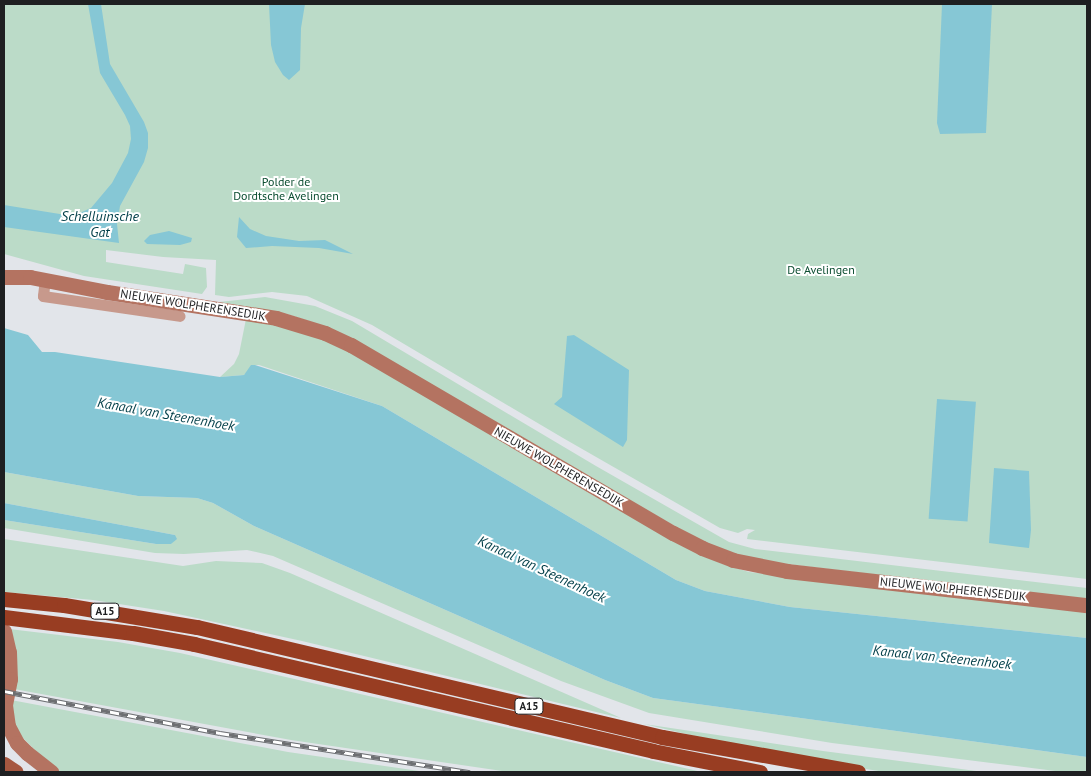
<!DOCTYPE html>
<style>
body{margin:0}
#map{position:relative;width:1091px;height:776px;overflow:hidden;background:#e2e5ea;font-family:"PT Sans",sans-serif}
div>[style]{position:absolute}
.green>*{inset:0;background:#bbdbc8}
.water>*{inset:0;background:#86c7d5;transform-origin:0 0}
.street>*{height:11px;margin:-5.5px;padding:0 5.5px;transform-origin:5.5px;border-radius:5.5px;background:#c7998c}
.secondary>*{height:15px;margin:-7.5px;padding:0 7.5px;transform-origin:7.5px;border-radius:7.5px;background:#b47361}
.primary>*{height:15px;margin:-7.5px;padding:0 7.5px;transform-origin:7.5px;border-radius:7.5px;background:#a65740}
.highway>*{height:15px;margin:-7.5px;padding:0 7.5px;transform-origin:7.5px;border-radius:7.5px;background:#983d22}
.rail>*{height:5px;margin-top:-2.5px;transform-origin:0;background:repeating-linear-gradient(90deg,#fff 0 9px,#6d6f72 0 18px);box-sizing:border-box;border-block:1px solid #6d6f72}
span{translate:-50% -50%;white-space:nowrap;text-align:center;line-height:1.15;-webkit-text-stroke:4px #fff;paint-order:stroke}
.shield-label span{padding:1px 4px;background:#fff;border:1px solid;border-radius:4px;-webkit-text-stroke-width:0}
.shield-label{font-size:11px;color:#1e1f21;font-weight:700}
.park-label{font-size:12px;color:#0b4d31}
.street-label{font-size:12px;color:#1e1f21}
.water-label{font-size:14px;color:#003e48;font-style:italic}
.frame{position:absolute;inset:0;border:5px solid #1e1f21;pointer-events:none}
</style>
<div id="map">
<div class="green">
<div style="clip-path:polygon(4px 4px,1087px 4px,1087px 579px,747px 539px,748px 534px,755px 530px,747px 529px,738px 533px,720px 528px,563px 438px,372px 325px,307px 296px,272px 292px,229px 297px,215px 295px,216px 260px,163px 257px,106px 250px,106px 262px,183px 274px,185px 264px,206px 268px,207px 287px,202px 294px,84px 276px,4px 254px)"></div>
<div style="clip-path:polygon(265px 297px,315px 306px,352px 321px,596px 466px,729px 542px,755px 549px,1087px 588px,1087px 600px,754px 560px,703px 542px,321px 325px,287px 314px,219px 302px)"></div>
<div style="clip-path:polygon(246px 319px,271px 323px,330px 341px,720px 563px,749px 572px,1087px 612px,1087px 638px,790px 607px,705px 591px,676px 580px,382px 406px,259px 365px,255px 365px,244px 375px,220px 377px,234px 364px,239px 354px)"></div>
<div style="clip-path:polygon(4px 472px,138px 496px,197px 498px,213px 503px,254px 526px,605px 680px,653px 698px,1087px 757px,1087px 772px,1063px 772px,832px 743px,649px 713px,561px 681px,273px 556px,247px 550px,184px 554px,155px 553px,4px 528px,4px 520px,156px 544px,171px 544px,175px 535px,4px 503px)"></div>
<div style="clip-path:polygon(4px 539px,183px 566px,216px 561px,262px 563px,290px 573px,621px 718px,302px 641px,164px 611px,93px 600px,4px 592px)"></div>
<div style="clip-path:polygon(9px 629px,118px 642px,180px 653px,702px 772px,509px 772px,291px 740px,14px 689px)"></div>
<div style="clip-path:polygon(11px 700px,288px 752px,426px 772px,173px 770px,61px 772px,47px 762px,20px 735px,16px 728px)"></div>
<div style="clip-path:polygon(644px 724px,823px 751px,984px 772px,885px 772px,770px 754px)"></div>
</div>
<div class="water">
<div style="clip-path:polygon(88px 4px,101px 4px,110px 64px,144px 122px,148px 133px,148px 148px,144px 162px,120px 206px,117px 224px,119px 243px,4px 227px,4px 205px,66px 215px,75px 215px,91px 208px,112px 183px,128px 153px,131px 139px,130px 126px,125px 115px,100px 73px)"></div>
<div style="clip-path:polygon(269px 4px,305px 4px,301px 28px,300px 70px,289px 80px,283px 75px,275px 62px,271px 45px)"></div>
<div style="clip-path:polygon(942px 4px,992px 4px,986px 133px,940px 134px,937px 123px)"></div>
<div style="clip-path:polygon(239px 217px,250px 229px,266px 236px,299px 241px,325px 240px,353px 254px,319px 248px,272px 246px,246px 248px,237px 237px)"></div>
<div style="clip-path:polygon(169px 231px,192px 238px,191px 242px,180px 245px,147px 244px,144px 241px,150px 235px)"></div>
<div style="clip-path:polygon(4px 328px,28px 335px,42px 352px,55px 352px,220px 377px,244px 375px,251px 365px,255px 365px,382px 406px,676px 580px,705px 591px,790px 607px,1087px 638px,1087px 757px,653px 698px,605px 680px,254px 526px,213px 503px,197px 498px,138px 496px,4px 472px)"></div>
<div style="clip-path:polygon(574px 335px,629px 370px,627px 440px,623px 447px,554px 404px,562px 397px,567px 336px)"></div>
<div style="left:937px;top:399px;width:39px;height:120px;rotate:4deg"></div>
<div style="clip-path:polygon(994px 468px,1029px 471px,1031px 530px,1029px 548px,989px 543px)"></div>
<div style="clip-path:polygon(4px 503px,175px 535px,177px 539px,171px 544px,156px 544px,4px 520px)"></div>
</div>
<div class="street">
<div style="left:45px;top:279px;width:17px;rotate:97deg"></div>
<div style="left:43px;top:296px;width:138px;rotate:8.3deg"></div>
</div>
<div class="secondary">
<div style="left:4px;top:277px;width:26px"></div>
<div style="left:30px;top:277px;width:78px;rotate:11deg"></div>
<div style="left:107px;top:292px;width:171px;rotate:8.7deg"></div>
<div style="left:276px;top:318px;width:51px;rotate:17deg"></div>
<div style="left:325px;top:333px;width:29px;rotate:25deg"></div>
<div style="left:351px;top:345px;width:373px;rotate:30.3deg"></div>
<div style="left:673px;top:533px;width:33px;rotate:27deg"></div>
<div style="left:702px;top:548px;width:33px;rotate:21deg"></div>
<div style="left:733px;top:560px;width:55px;rotate:11.5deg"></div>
<div style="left:787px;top:571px;width:302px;rotate:6.5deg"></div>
<div style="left:4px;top:631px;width:22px;rotate:77deg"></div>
<div style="left:9px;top:652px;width:27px;rotate:88deg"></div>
<div style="left:10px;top:679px;width:26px;rotate:101deg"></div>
<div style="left:5px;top:705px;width:21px;rotate:82deg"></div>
<div style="left:8px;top:726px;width:19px;rotate:62deg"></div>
<div style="left:17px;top:743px;width:14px;rotate:45deg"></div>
<div style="left:27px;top:753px;width:31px;rotate:38deg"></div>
</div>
<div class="primary">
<div style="left:4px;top:764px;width:14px;rotate:34deg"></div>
</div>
<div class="highway">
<div style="left:4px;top:599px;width:60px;rotate:5.7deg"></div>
<div style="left:64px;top:605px;width:135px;rotate:9.4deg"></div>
<div style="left:197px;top:627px;width:478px;rotate:13.3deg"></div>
<div style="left:662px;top:737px;width:199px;rotate:10.1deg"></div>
<div style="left:4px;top:617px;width:130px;rotate:7.1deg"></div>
<div style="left:133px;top:633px;width:62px;rotate:10.2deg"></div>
<div style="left:194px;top:644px;width:471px;rotate:13.1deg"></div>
<div style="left:653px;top:751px;width:109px;rotate:11.1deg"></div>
</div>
<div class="rail">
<div style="left:4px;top:691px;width:220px;rotate:11deg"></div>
<div style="left:220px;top:733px;width:253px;rotate:8.9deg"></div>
</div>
<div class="shield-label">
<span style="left:105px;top:611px">A15</span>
<span style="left:529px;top:706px">A15</span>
</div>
<div class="park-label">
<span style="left:286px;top:189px">Polder de<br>Dordtsche Avelingen</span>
<span style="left:821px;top:270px">De Avelingen</span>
</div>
<div class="street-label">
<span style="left:193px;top:305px;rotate:9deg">NIEUWE WOLPHERENSEDIJK</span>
<span style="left:559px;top:467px;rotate:30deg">NIEUWE WOLPHERENSEDIJK</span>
<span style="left:953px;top:589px;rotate:6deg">NIEUWE WOLPHERENSEDIJK</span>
</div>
<div class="water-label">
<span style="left:100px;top:224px">Schelluinsche<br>Gat</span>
<span style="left:166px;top:414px;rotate:10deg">Kanaal van Steenenhoek</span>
<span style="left:542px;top:569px;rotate:25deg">Kanaal van Steenenhoek</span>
<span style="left:942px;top:657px;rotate:6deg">Kanaal van Steenenhoek</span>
</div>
<div class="frame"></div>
</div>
